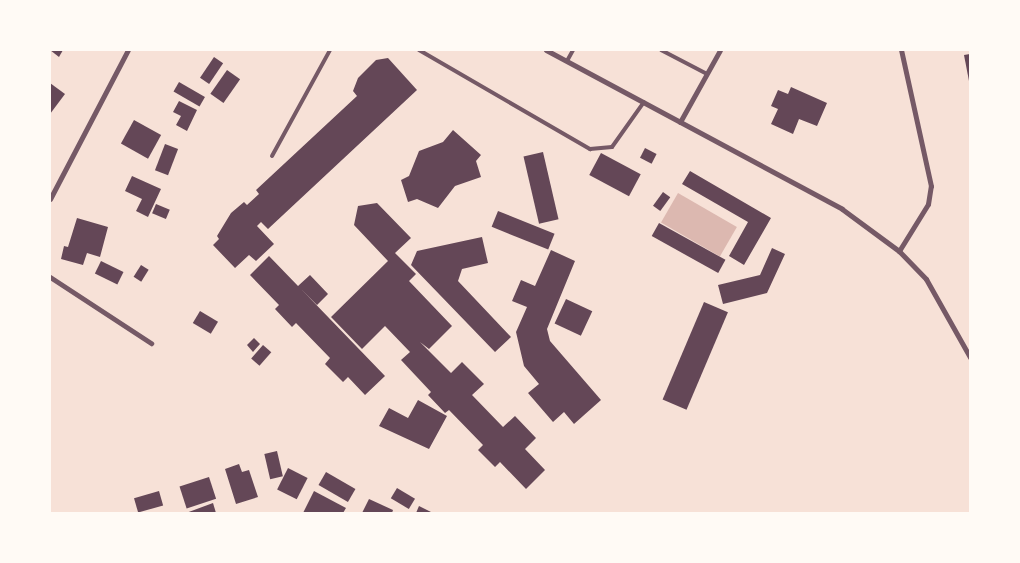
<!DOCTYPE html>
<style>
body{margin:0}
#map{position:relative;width:1020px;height:563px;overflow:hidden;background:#f7e1d7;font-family:"DM Sans",sans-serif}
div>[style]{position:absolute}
.water>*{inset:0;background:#dcb8b0;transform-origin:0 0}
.building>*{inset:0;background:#644757;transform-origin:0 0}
.service>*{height:4px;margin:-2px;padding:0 2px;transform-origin:2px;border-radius:2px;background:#755966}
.minor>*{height:5px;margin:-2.5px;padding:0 2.5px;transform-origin:2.5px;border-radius:2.5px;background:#755966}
span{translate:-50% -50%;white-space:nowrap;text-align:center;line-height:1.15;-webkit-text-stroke:4px #fffaf5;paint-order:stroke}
.frame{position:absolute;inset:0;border:51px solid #fffaf5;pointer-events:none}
</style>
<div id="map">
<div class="water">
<div style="left:678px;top:193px;width:68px;height:34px;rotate:30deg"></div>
</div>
<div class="building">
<div style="clip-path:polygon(50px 50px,63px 50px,59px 57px)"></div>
<div style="clip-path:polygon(970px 54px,970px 81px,969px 81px,964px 55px)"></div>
<div style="left:214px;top:57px;width:11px;height:25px;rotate:34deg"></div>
<div style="clip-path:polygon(388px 58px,417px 90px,268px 229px,261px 222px,257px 226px,274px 244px,256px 261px,249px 255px,235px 268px,213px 245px,219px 239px,217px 236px,231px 213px,244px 202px,247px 205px,259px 194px,256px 190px,357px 96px,353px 91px,358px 78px,376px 60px)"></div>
<div style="left:227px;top:70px;width:16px;height:29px;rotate:35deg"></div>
<div style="left:179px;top:82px;width:30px;height:11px;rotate:30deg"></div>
<div style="clip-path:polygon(50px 83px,65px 94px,50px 114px)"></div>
<div style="clip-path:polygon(791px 87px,827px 103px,817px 126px,799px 119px,793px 134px,771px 124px,778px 109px,771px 106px,778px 90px,788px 94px)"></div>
<div style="clip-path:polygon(179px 101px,197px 110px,187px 131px,176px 125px,181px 116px,173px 112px)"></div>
<div style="left:134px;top:120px;width:31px;height:27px;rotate:29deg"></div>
<div style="clip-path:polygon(453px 130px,481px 155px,476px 161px,481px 177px,455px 186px,438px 208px,417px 199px,408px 202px,401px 180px,409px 176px,419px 151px,443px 142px)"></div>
<div style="left:165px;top:144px;width:14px;height:28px;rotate:21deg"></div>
<div style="left:645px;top:148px;width:13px;height:11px;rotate:27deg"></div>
<div style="left:543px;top:152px;width:69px;height:20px;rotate:77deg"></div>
<div style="left:601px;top:153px;width:45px;height:25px;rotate:28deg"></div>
<div style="clip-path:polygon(690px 171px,771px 218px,744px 265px,729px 256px,748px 222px,682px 184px)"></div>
<div style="clip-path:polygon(132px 176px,161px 189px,148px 217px,136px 211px,142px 199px,125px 191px)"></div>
<div style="left:663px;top:192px;width:9px;height:17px;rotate:36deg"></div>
<div style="clip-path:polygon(377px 203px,411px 238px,395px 253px,416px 274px,409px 281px,452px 326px,429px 349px,420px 342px,451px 373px,462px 362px,484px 384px,472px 395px,503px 427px,515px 416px,536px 438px,525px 449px,545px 470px,526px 489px,500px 462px,495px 467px,478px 450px,483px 445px,449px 410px,445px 413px,428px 395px,431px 392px,401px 360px,410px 352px,385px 326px,362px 349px,331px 317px,388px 261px,354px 225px,358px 206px)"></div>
<div style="left:156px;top:204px;width:15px;height:10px;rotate:23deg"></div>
<div style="left:498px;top:211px;width:61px;height:17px;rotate:22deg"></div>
<div style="clip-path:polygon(77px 218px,108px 227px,100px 257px,87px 253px,83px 265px,61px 259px,64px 246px,68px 247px)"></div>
<div style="left:659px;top:223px;width:76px;height:15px;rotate:29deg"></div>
<div style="clip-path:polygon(482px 237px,488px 263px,462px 269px,458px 281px,511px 337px,495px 352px,411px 265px,417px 251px)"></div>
<div style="clip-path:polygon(772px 248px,785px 254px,767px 293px,723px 304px,718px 285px,760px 275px)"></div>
<div style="clip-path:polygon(551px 250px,575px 261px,547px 329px,550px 341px,601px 400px,574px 424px,564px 412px,553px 422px,528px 393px,539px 384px,524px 366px,516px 332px,527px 307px,512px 301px,521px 280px,535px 286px)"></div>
<div style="clip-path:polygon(269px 256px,298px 286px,310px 275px,328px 294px,317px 305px,301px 289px,385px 376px,365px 395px,348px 377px,343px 382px,325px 364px,330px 358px,296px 323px,292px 327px,275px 309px,279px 305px,250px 275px)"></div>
<div style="left:101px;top:261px;width:25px;height:14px;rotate:26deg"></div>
<div style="left:141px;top:265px;width:9px;height:14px;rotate:32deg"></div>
<div style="left:566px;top:299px;width:29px;height:27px;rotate:25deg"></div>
<div style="left:704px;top:302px;width:26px;height:106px;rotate:23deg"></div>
<div style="left:200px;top:311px;width:21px;height:14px;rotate:31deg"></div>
<div style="clip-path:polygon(254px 338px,260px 344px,253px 352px,247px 345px)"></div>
<div style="left:263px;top:345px;width:11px;height:18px;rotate:41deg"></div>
<div style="clip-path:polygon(418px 400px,447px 416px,429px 449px,379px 426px,389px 408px,408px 418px)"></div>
<div style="left:277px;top:451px;width:26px;height:13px;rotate:77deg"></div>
<div style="clip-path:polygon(239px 464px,242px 472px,249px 470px,258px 497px,236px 504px,225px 469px)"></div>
<div style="left:288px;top:468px;width:22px;height:24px;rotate:27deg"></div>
<div style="left:326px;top:472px;width:34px;height:15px;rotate:30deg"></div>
<div style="left:209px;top:477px;width:23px;height:31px;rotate:72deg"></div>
<div style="left:397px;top:488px;width:21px;height:12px;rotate:31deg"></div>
<div style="left:159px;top:491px;width:15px;height:26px;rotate:74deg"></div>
<div style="clip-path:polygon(314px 491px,346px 508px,343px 513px,303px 513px)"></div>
<div style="clip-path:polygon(369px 499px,393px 510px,392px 513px,362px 513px)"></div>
<div style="clip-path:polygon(213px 503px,216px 513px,186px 513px)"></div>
<div style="clip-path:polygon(419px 506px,433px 513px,416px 513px)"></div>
</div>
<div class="service">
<div style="left:419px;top:50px;width:198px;rotate:30.1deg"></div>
<div style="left:590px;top:149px;width:22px;rotate:-5deg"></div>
<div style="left:612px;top:147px;width:55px;rotate:-54.6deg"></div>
<div style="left:661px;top:50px;width:52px;rotate:27.6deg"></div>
<div style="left:567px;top:61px;width:13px;rotate:-61deg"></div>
<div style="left:272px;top:156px;width:121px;rotate:-61.3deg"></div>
</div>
<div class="minor">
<div style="left:546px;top:50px;width:336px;rotate:28.2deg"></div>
<div style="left:842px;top:209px;width:71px;rotate:36.4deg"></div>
<div style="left:899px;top:251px;width:39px;rotate:46deg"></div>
<div style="left:926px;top:279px;width:90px;rotate:60.6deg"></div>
<div style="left:680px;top:122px;width:82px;rotate:-60.9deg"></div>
<div style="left:50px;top:199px;width:168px;rotate:-62.4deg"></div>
<div style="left:899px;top:251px;width:55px;rotate:-58.3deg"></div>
<div style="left:928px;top:204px;width:18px;rotate:-81deg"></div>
<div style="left:931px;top:186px;width:139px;rotate:-102.4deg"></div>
<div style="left:50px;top:277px;width:121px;rotate:33.2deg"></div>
</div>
<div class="frame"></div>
</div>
